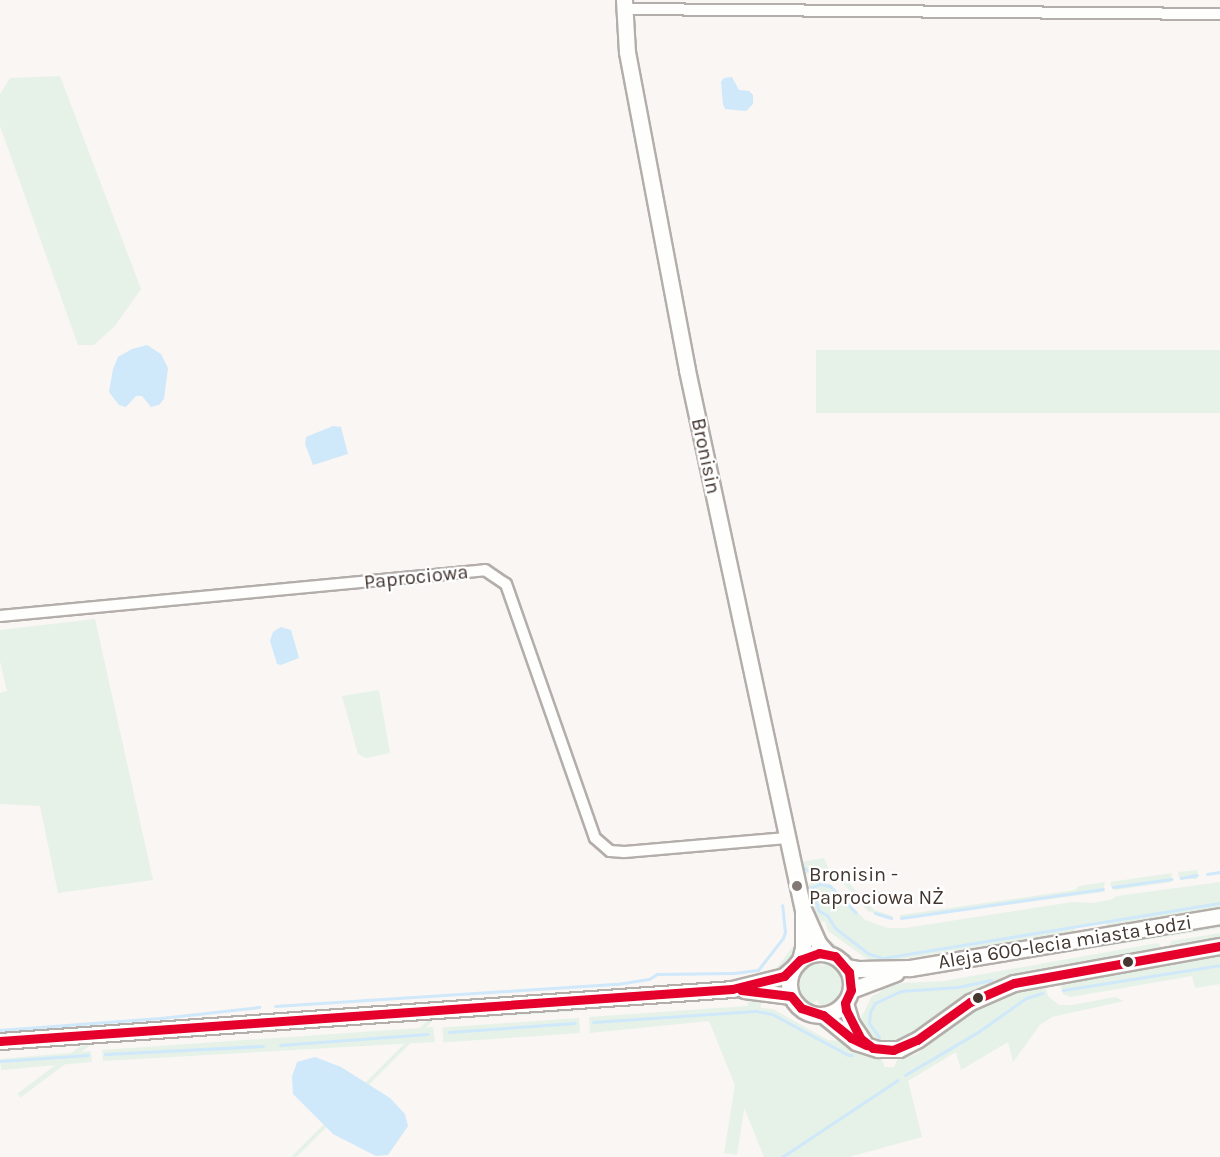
<!DOCTYPE html>
<meta charset="utf-8">
<style>
body{margin:0}
#map{position:relative;width:1220px;height:1157px;overflow:hidden;background:#f9f6f4;font-family:Karla,sans-serif}
div>[style]{position:absolute}
.green>*{inset:0;background:#e6f2e8;transform-origin:0 0}
.water>*{inset:0;background:#cfe8fa}
.stream>*{height:3px;margin:-1.5px;padding:0 1.5px;transform-origin:1.5px;border-radius:1.5px;background:#cfe8fa}
.roads{filter:drop-shadow(2px 0 #b4aeaa) drop-shadow(-2px 0 #b4aeaa) drop-shadow(0 2px #b4aeaa) drop-shadow(0 -2px #b4aeaa)}
.street>*{height:10px;margin:-5px;padding:0 5px;transform-origin:5px;border-radius:5px;background:#fefefd}
.secondary>*{height:15px;margin:-7.5px;padding:0 7.5px;transform-origin:7.5px;border-radius:7.5px;background:#fefefd}
.secondary>.ring{margin:-7.5px;padding:0;box-sizing:content-box;background:none;border:15px solid #fefefd;border-radius:50%}
.bus-1>*{height:9px;margin:-4.5px;padding:0 4.5px;transform-origin:4.5px;border-radius:4.5px;background:#e4002b}
.dots>*{width:16px;height:16px;translate:-50% -50%;box-sizing:border-box;border:3px solid #fff;border-radius:50%}
span{translate:-50% -50%;white-space:nowrap;text-align:center;line-height:1.15;-webkit-text-stroke:4.5px #fff;paint-order:stroke}
.street-label{font-size:20px;color:#443730}
.poi-label{font-size:20px;color:#443730}
.left{translate:0 -50%;text-align:left}
</style>
<div id="map">
<div class="green">
<div style="clip-path:polygon(60px 76px,141px 289px,115px 326px,94px 345px,78px 345px,0 126px,0 94px,10px 78px)"></div>
<div style="left:816px;top:350px;width:404px;height:63px"></div>
<div style="clip-path:polygon(95px 619px,153px 880px,58px 893px,40px 806px,0 804px,0 693px,7px 691px,0 661px,0 630px)"></div>
<div style="clip-path:polygon(379px 690px,390px 753px,366px 758px,358px 754px,342px 696px)"></div>
<div style="clip-path:polygon(824px 858px,829px 870px,848px 882px,874px 910px,892px 916px,892px 920px,868px 911px,841px 881px,832px 876px,818px 872px,805px 874px,799px 871px,796px 863px)"></div>
<div style="clip-path:polygon(1198px 870px,1197px 879px,1179px 879px,1178px 872px)"></div>
<div style="clip-path:polygon(1172px 873px,1171px 882px,1115px 890px,1111px 887px,1110px 882px)"></div>
<div style="clip-path:polygon(812px 881px,830px 884px,865px 920px,888px 928px,905px 928px,1073px 902px,1092px 903px,1110px 900px,1117px 896px,1220px 882px,1220px 909px,1107px 927px,1106px 923px,1075px 927px,1075px 932px,883px 962px,870px 961px,828px 931px,825px 921px,822px 922px,815px 915px,809px 902px,806px 887px)"></div>
<div style="clip-path:polygon(1105px 882px,1103px 892px,900px 919px,900px 915px,1075px 890px,1079px 886px)"></div>
<div style="clip-path:polygon(1220px 924px,1220px 928px,996px 964px,1007px 960px)"></div>
<div style="clip-path:polygon(1220px 933px,1220px 941px,1169px 950px,1171px 941px)"></div>
<div style="clip-path:polygon(823px 935px,824px 936px,860px 963px,849px 961px,828px 946px)"></div>
<div style="clip-path:polygon(797px 941px,794px 955px,784px 968px,773px 973px)"></div>
<div style="clip-path:polygon(1158px 943px,1162px 948px,1024px 974px,900px 1041px,884px 1043px,871px 1039px,859px 1022px,872px 996px,881px 992px,880px 989px,902px 983px,944px 981px)"></div>
<div style="clip-path:polygon(1220px 954px,1220px 984px,1195px 988px,1192px 976px,1071px 997px,1063px 994px,1059px 982px)"></div>
<div style="clip-path:polygon(817px 959px,822px 966px,828px 961px,834px 964px,843px 980px,838px 997px,830px 1004px,821px 1007px,817px 1000px,811px 1005px,805px 1002px,796px 986px,800px 970px,805px 964px)"></div>
<div style="clip-path:polygon(1045px 985px,1048px 996px,1059px 1005px,1072px 1005px,1115px 997px,1124px 1001px,1052px 1017px,1040px 1025px,1013px 1062px,1008px 1042px,961px 1070px,956px 1052px,908px 1081px,922px 1137px,849px 1157px,764px 1157px,709px 1021px,590px 1033px,589px 1017px,761px 1005px,761px 1008px,773px 1009px,828px 1040px,842px 1041px,858px 1053px,882px 1060px,885px 1067px,894px 1067px,897px 1060px,916px 1054px,984px 1004px,1007px 994px)"></div>
<div style="left:749px;top:996px;width:13px;height:159px;rotate:9deg"></div>
<div style="clip-path:polygon(774px 1000px,785px 1001px,798px 1014px,825px 1022px,832px 1030px,826px 1031px)"></div>
<div style="clip-path:polygon(576px 1008px,579px 1011px,442px 1020px,445px 1017px)"></div>
<div style="left:430px;top:1018px;width:4px;height:330px;rotate:45deg"></div>
<div style="left:579px;top:1018px;width:15px;height:137px;rotate:86deg"></div>
<div style="clip-path:polygon(433px 1027px,435px 1042px,103px 1061px,102px 1050px)"></div>
<div style="left:86px;top:1042px;width:5px;height:86px;rotate:53deg"></div>
<div style="left:91px;top:1051px;width:11px;height:91px;rotate:85deg"></div>
</div>
<div class="water">
<div style="clip-path:polygon(732px 77px,739px 90px,749px 91px,753px 95px,753px 104px,746px 111px,725px 109px,723px 104px,721px 82px,724px 78px)"></div>
<div style="clip-path:polygon(147px 345px,161px 354px,168px 368px,164px 399px,159px 405px,151px 407px,142px 396px,136px 396px,126px 407px,119px 405px,109px 392px,113px 369px,118px 357px,132px 349px)"></div>
<div style="clip-path:polygon(333px 426px,341px 427px,348px 454px,313px 465px,305px 444px,306px 437px)"></div>
<div style="clip-path:polygon(281px 627px,291px 630px,299px 658px,281px 665px,277px 664px,270px 641px,273px 632px)"></div>
<div style="clip-path:polygon(315px 1057px,341px 1067px,390px 1098px,405px 1114px,408px 1126px,388px 1155px,376px 1156px,333px 1134px,293px 1094px,292px 1077px,297px 1062px)"></div>
</div>
<div class="stream">
<div style="left:799px;top:864px;width:10px;rotate:37deg"></div>
<div style="left:1207px;top:874px;width:13px;rotate:-9deg"></div>
<div style="left:1181px;top:878px;width:16px;rotate:-11deg"></div>
<div style="left:811px;top:887px;width:25px;rotate:72deg"></div>
<div style="left:819px;top:911px;width:9px;rotate:27deg"></div>
<div style="left:827px;top:915px;width:15px;rotate:58deg"></div>
<div style="left:835px;top:928px;width:43px;rotate:37.4deg"></div>
<div style="left:869px;top:954px;width:15px;rotate:16deg"></div>
<div style="left:883px;top:958px;width:341px;rotate:-9.3deg"></div>
<div style="left:1113px;top:887px;width:59px;rotate:-7.9deg"></div>
<div style="left:811px;top:888px;width:10px;rotate:-24deg"></div>
<div style="left:820px;top:884px;width:10px;rotate:11deg"></div>
<div style="left:830px;top:886px;width:37px;rotate:46deg"></div>
<div style="left:875px;top:913px;width:17px;rotate:17deg"></div>
<div style="left:901px;top:918px;width:204px;rotate:-8.2deg"></div>
<div style="left:1063px;top:990px;width:159px;rotate:-9deg"></div>
<div style="left:275px;top:1006px;width:343px;rotate:-3.7deg"></div>
<div style="left:617px;top:984px;width:32px;rotate:-9deg"></div>
<div style="left:649px;top:979px;width:9px;rotate:-32deg"></div>
<div style="left:657px;top:974px;width:77px;rotate:-0.7deg"></div>
<div style="left:734px;top:973px;width:24px;rotate:-7deg"></div>
<div style="left:758px;top:970px;width:41px;rotate:-52deg"></div>
<div style="left:783px;top:938px;width:6px;rotate:-72deg"></div>
<div style="left:785px;top:932px;width:27px;rotate:-96deg"></div>
<div style="left:593px;top:1022px;width:163px;rotate:-3.9deg"></div>
<div style="left:756px;top:1011px;width:16px;rotate:11deg"></div>
<div style="left:772px;top:1014px;width:86px;rotate:28.3deg"></div>
<div style="left:848px;top:1055px;width:4px"></div>
<div style="left:0;top:1030px;width:161px;rotate:-4.3deg"></div>
<div style="left:161px;top:1018px;width:99px;rotate:-6.4deg"></div>
<div style="left:449px;top:1032px;width:126px;rotate:-4.1deg"></div>
<div style="left:879px;top:1037px;width:17px;rotate:-126deg"></div>
<div style="left:869px;top:1023px;width:11px;rotate:-85deg"></div>
<div style="left:870px;top:1012px;width:10px;rotate:-61deg"></div>
<div style="left:875px;top:1003px;width:29px;rotate:-25deg"></div>
<div style="left:901px;top:991px;width:57px;rotate:-4deg"></div>
<div style="left:958px;top:987px;width:34px;rotate:-12deg"></div>
<div style="left:280px;top:1045px;width:148px;rotate:-4.3deg"></div>
<div style="left:105px;top:1054px;width:158px;rotate:-2.9deg"></div>
<div style="left:0;top:1061px;width:88px;rotate:-3.9deg"></div>
<div style="left:905px;top:1075px;width:85px;rotate:-30.5deg"></div>
<div style="left:978px;top:1032px;width:59px;rotate:-35.3deg"></div>
<div style="left:1026px;top:998px;width:17px;rotate:-17deg"></div>
<div style="left:782px;top:1157px;width:139px;rotate:-33.6deg"></div>
</div>
<div class="roads">
<div class="street">
<div style="left:624px;top:9px;width:596px;rotate:0.48deg"></div>
<div style="left:0;top:616px;width:487px;rotate:-5.4deg"></div>
<div style="left:485px;top:570px;width:25px;rotate:34deg"></div>
<div style="left:506px;top:584px;width:269px;rotate:70.7deg"></div>
<div style="left:595px;top:838px;width:20px;rotate:41deg"></div>
<div style="left:610px;top:851px;width:14px;rotate:4deg"></div>
<div style="left:624px;top:852px;width:164px;rotate:-4.9deg"></div>
</div>
<div class="secondary">
<div style="left:624px;top:0;width:52px;rotate:86.7deg"></div>
<div style="left:627px;top:52px;width:324px;rotate:79.3deg"></div>
<div style="left:687px;top:370px;width:552px;rotate:77.88deg"></div>
<div style="left:803px;top:910px;width:38px;rotate:90deg"></div>
<div style="left:803px;top:948px;width:12px;rotate:104deg"></div>
<div style="left:804px;top:911px;width:36px;rotate:66deg"></div>
<div style="left:819px;top:944px;width:12px;rotate:48deg"></div>
<div class="ring" style="left:789px;top:953px;width:47px;height:47px"></div>
<div style="left:846px;top:967px;width:13px;rotate:9deg"></div>
<div style="left:859px;top:969px;width:51px;rotate:-1.1deg"></div>
<div style="left:910px;top:968px;width:314px;rotate:-9.5deg"></div>
<div style="left:744px;top:990px;width:47px;rotate:7.3deg"></div>
<div style="left:851px;top:990px;width:48px;rotate:-20.7deg"></div>
<div style="left:845px;top:1003px;width:21px;rotate:73deg"></div>
<div style="left:851px;top:1023px;width:23px;rotate:56deg"></div>
<div style="left:823px;top:1015px;width:43px;rotate:39.3deg"></div>
<div style="left:856px;top:1042px;width:23px;rotate:18deg"></div>
<div style="left:878px;top:1049px;width:21px"></div>
<div style="left:899px;top:1049px;width:20px;rotate:-27deg"></div>
<div style="left:917px;top:1040px;width:65px;rotate:-35.6deg"></div>
<div style="left:970px;top:1002px;width:48px;rotate:-23.4deg"></div>
<div style="left:1014px;top:983px;width:209px;rotate:-10.2deg"></div>
<div style="left:0;top:1041px;width:734px;rotate:-4.06deg"></div>
<div style="left:732px;top:989px;width:54px;rotate:-14deg"></div>
<div style="left:784px;top:976px;width:11px;rotate:-41deg"></div>
</div>
</div>
<div class="bus-1">
<div style="left:741px;top:990px;width:50px;rotate:6.8deg"></div>
<div style="left:791px;top:996px;width:16px;rotate:50deg"></div>
<div style="left:801px;top:1008px;width:23px;rotate:18deg"></div>
<div style="left:823px;top:1015px;width:36px;rotate:39deg"></div>
<div style="left:851px;top:1038px;width:17px;rotate:25deg"></div>
<div style="left:0;top:1041px;width:734px;rotate:-4.06deg"></div>
<div style="left:732px;top:989px;width:54px;rotate:-14deg"></div>
<div style="left:784px;top:976px;width:23px;rotate:-45deg"></div>
<div style="left:800px;top:960px;width:20px;rotate:-20deg"></div>
<div style="left:819px;top:953px;width:16px;rotate:11deg"></div>
<div style="left:835px;top:956px;width:21px;rotate:49deg"></div>
<div style="left:849px;top:972px;width:18px;rotate:84deg"></div>
<div style="left:851px;top:990px;width:14px;rotate:115deg"></div>
<div style="left:845px;top:1003px;width:7px;rotate:82deg"></div>
<div style="left:846px;top:1010px;width:31px;rotate:63deg"></div>
<div style="left:860px;top:1038px;width:16px;rotate:38deg"></div>
<div style="left:873px;top:1048px;width:20px;rotate:6deg"></div>
<div style="left:893px;top:1050px;width:26px;rotate:-23deg"></div>
<div style="left:917px;top:1040px;width:65px;rotate:-35.6deg"></div>
<div style="left:970px;top:1002px;width:48px;rotate:-23.4deg"></div>
<div style="left:1014px;top:983px;width:209px;rotate:-10.2deg"></div>
</div>
<div class="dots">
<div style="left:797px;top:886px;background:#837a75"></div>
<div style="left:1128px;top:962px;background:#443730"></div>
<div style="left:978px;top:998px;background:#443730"></div>
</div>
<div class="street-label">
<span style="left:706px;top:456px;rotate:78deg">Bronisin</span>
<span style="left:416px;top:577px;rotate:-6deg">Paprociowa</span>
<span style="left:1065px;top:942px;rotate:-9deg">Aleja 600-lecia miasta Łodzi</span>
</div>
<div class="poi-label">
<span class="left" style="left:809px;top:886px">Bronisin -<br>Paprociowa NŻ</span>
</div>
</div>
